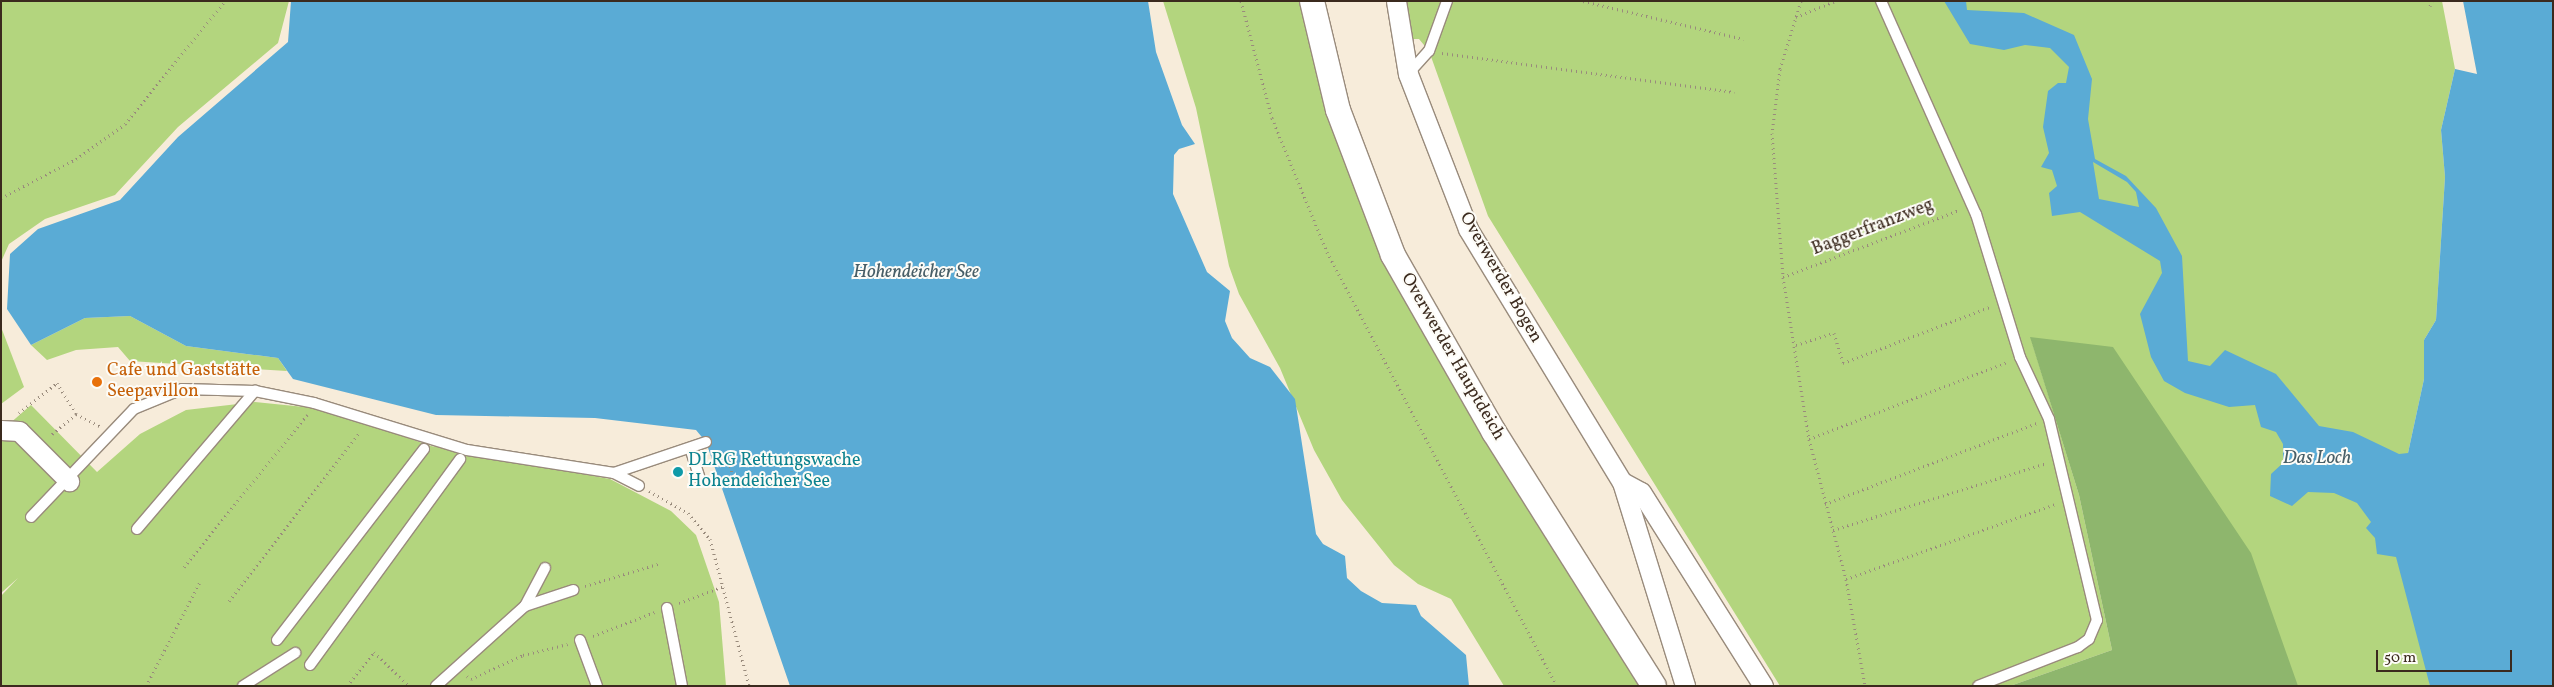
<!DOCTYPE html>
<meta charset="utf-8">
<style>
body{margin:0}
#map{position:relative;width:2554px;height:687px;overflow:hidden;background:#f7ecda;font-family:Vollkorn,serif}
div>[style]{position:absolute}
.green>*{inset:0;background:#b3d57e}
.forest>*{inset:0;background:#8eb66d}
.water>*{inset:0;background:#5aabd5}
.path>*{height:3px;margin-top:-1.5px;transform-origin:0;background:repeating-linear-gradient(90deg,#998b7c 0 1px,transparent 0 5px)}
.roads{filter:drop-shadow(1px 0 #998b7c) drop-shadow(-1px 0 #998b7c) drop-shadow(0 1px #998b7c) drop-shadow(0 -1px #998b7c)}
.service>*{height:10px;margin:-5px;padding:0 5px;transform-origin:5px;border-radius:5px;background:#fff}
.minor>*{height:19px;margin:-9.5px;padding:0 9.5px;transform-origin:9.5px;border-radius:9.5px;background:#fff}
.tertiary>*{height:24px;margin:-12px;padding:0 12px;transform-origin:12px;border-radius:12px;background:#fff}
.dots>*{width:14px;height:14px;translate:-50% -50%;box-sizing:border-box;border:2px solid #fdfcf7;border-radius:50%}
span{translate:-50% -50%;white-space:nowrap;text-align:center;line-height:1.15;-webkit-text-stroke:4px #fdfcf7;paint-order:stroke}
.street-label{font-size:18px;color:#3b2a1e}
.food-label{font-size:18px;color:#c56008}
.left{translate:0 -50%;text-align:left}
.culture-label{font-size:18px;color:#0d838f}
.water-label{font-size:19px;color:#475e67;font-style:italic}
.frame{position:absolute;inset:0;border:2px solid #3b2a1e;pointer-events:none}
.scale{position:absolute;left:2376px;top:650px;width:136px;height:22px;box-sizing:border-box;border:2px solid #3b2a1e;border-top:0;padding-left:6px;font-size:15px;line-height:18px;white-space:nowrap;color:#3b2a1e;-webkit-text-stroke:4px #fdfcf7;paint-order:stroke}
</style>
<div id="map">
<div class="green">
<div style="clip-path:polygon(1px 1px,289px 1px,278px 43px,178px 127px,115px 195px,45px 219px,9px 244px,1px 262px)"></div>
<div style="clip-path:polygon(1163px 1px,1301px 1px,1321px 92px,1344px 160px,1643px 686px,1504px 686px,1451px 599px,1418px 584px,1394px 565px,1342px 500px,1314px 450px,1280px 368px,1239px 294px,1229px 266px,1196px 108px)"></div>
<div style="clip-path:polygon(1402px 1px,2442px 1px,2455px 69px,2441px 130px,2445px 177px,2436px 320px,2424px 340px,2424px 379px,2408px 453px,2430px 686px,2160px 686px,2031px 339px,2079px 495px,2112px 650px,2010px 686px,1780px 686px,1488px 216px,1429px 51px,1419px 39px,1409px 39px)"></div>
<div style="clip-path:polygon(130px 316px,186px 346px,278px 358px,287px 371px,130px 361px,118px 347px,76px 350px,47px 360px,31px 345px,85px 318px)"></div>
<div style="clip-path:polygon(1px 327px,24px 387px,1px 404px)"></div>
<div style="clip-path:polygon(255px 402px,324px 409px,431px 446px,610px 479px,671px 511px,696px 535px,719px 602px,726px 686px,1px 686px,1px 596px,18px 578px,1px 593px,1px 431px,31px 405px,97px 472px,140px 434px,186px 410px)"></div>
</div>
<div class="forest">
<div style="clip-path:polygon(2030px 337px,2113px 347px,2251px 553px,2298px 686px,2010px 686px,2112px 650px,2079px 495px)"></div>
</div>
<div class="water">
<div style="clip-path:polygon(291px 1px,1148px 1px,1156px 52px,1182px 125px,1195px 144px,1179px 149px,1174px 155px,1173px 194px,1207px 272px,1230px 291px,1225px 321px,1232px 338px,1250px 358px,1270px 367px,1295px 399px,1316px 534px,1323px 544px,1345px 556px,1347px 578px,1361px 591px,1382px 603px,1416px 605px,1421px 616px,1466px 655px,1469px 686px,790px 686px,706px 442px,696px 430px,595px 418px,436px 415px,293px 379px,278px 358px,186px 346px,130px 316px,85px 318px,31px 345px,7px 309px,10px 254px,38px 229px,120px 200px,178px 137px,288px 42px)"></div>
<div style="clip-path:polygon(evenodd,1944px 1px,1966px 1px,1967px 10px,2024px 13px,2074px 35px,2092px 79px,2088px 119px,2095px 159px,2126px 176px,2156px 208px,2182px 256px,2188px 361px,2210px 366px,2225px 350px,2276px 374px,2319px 426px,2353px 432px,2399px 454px,2408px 453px,2424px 379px,2424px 340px,2436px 320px,2445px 177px,2441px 130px,2455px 69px,2477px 74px,2463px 1px,2553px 1px,2553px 686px,2430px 686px,2396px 557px,2377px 554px,2375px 538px,2366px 528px,2371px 522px,2357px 503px,2334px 493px,2308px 492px,2292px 506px,2270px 496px,2271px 474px,2283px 463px,2283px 444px,2276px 432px,2261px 427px,2255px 405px,2229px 407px,2185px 393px,2164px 381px,2151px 357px,2140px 314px,2162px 273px,2160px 261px,2080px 212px,2052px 216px,2049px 193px,2057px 186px,2052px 170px,2041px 167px,2049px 153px,2043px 127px,2048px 91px,2058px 83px,2066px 83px,2069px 67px,2050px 48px,2025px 45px,2004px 50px,1970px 44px,1944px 1px,2093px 162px,2127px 182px,2136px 192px,2139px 207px,2099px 199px,2093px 162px)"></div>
</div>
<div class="path">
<div style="left:1241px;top:1px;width:121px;rotate:75.2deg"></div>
<div style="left:1272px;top:118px;width:145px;rotate:67.7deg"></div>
<div style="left:1327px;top:252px;width:491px;rotate:62.1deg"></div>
<div style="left:1583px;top:1px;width:165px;rotate:13.3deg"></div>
<div style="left:1801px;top:1px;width:71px;rotate:107.2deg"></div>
<div style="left:1780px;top:69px;width:64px;rotate:97.1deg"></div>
<div style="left:1772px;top:133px;width:144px;rotate:85.6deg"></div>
<div style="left:1783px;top:277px;width:164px;rotate:80.9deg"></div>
<div style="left:1809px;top:439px;width:145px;rotate:75.2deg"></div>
<div style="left:1846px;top:579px;width:109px;rotate:79.9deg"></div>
<div style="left:2430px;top:6px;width:5px;rotate:-68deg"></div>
<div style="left:1796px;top:17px;width:42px;rotate:-22.3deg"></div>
<div style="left:1442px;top:53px;width:295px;rotate:7.6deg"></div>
<div style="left:1px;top:198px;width:85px;rotate:-27.5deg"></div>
<div style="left:76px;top:159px;width:60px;rotate:-35.5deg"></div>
<div style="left:125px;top:124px;width:159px;rotate:-50.9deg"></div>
<div style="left:1783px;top:277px;width:188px;rotate:-20.8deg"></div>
<div style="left:1796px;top:345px;width:40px;rotate:-18deg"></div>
<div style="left:1834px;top:333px;width:31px;rotate:73deg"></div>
<div style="left:1843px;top:363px;width:157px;rotate:-20.9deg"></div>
<div style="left:19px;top:413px;width:48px;rotate:-38.3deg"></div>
<div style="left:57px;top:383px;width:36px;rotate:58deg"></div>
<div style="left:76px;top:414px;width:34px;rotate:140deg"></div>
<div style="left:76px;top:414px;width:27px;rotate:27deg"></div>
<div style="left:1809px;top:439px;width:213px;rotate:-21.2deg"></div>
<div style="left:709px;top:465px;width:20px;rotate:-11deg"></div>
<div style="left:729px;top:461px;width:12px;rotate:76deg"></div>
<div style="left:649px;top:491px;width:45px;rotate:29.4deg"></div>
<div style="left:688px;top:513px;width:34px;rotate:50deg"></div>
<div style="left:710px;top:539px;width:152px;rotate:75.1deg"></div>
<div style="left:1825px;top:504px;width:227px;rotate:-20.9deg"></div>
<div style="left:1833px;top:530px;width:224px;rotate:-17.4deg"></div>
<div style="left:184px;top:567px;width:196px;rotate:-51deg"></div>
<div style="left:1846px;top:579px;width:223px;rotate:-19.7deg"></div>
<div style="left:585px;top:586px;width:79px;rotate:-16.8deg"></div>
<div style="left:229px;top:601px;width:214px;rotate:-52.2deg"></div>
<div style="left:679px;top:603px;width:48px;rotate:-20.7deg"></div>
<div style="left:593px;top:636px;width:66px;rotate:-21.2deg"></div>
<div style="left:467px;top:676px;width:5px;rotate:37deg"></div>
<div style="left:471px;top:679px;width:57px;rotate:-24.8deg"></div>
<div style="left:523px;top:655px;width:46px;rotate:-13.7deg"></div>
<div style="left:146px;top:686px;width:119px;rotate:-62.6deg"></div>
<div style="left:347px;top:686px;width:43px;rotate:-51.5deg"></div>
<div style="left:374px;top:652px;width:49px;rotate:44.2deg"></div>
</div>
<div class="roads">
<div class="service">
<div style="left:1881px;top:1px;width:233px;rotate:66deg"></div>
<div style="left:1976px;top:214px;width:150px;rotate:72.9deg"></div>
<div style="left:2020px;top:357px;width:68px;rotate:64.9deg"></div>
<div style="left:2049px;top:419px;width:207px;rotate:76.6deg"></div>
<div style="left:2097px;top:620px;width:21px;rotate:113deg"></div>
<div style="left:2089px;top:639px;width:14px;rotate:144deg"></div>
<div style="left:2078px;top:647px;width:107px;rotate:158.7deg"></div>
<div style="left:1408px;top:74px;width:31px;rotate:-48deg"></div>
<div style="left:1429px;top:51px;width:53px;rotate:-70.2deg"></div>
<div style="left:690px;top:448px;width:32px;rotate:72deg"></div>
<div style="left:614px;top:473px;width:28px;rotate:27deg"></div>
<div style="left:31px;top:517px;width:149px;rotate:-46.4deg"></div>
<div style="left:134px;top:409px;width:52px;rotate:-22.6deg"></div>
<div style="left:182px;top:389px;width:73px;rotate:1.6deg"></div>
<div style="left:255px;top:391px;width:60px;rotate:11.5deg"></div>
<div style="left:314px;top:403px;width:160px;rotate:17.1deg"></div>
<div style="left:467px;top:450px;width:149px;rotate:8.9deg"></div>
<div style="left:614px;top:473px;width:97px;rotate:-18.6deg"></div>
<div style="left:137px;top:529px;width:182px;rotate:-49.5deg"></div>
<div style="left:525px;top:606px;width:43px;rotate:-62.2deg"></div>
<div style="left:667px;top:608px;width:79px;rotate:79.1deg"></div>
<div style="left:277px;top:640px;width:241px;rotate:-52.4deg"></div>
<div style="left:580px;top:640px;width:49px;rotate:69.7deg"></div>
<div style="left:310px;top:665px;width:255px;rotate:-53.9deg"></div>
<div style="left:243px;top:686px;width:62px;rotate:-32.4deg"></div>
<div style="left:436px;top:686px;width:120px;rotate:-42deg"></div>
<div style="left:525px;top:606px;width:51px;rotate:-18.4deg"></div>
</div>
<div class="minor">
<div style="left:1396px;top:1px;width:74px;rotate:80.7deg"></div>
<div style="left:1408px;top:74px;width:166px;rotate:68.8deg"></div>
<div style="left:1468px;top:229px;width:296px;rotate:58.7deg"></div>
<div style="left:1622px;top:482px;width:214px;rotate:72.8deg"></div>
<div style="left:1px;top:430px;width:18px;rotate:3deg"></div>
<div style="left:19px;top:431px;width:71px;rotate:45deg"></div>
<div style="left:1622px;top:482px;width:21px;rotate:28deg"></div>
<div style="left:1641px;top:492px;width:229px;rotate:57.8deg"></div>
</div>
<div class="tertiary">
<div style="left:1312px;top:1px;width:112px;rotate:76.6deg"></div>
<div style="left:1338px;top:110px;width:155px;rotate:69.2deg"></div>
<div style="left:1393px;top:255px;width:204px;rotate:60.3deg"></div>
<div style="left:1494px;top:432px;width:300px;rotate:57.8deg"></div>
</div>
</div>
<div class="dots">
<div style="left:97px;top:382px;background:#e8710a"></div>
<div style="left:678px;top:472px;background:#0f9aa8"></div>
</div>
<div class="street-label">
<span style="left:1873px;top:228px;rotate:-21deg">Baggerfranzweg</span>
<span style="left:1500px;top:278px;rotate:60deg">Overwerder Bogen</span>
<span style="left:1452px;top:357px;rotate:60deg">Overwerder Hauptdeich</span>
</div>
<div class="food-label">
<span class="left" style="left:107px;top:382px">Cafe und Gaststätte<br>Seepavillon</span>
</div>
<div class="culture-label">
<span class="left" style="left:688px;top:472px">DLRG Rettungswache<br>Hohendeicher See</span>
</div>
<div class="water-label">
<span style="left:916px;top:273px">Hohendeicher See</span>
<span style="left:2317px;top:459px">Das Loch</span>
</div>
<div class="frame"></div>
<div class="scale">50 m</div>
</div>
